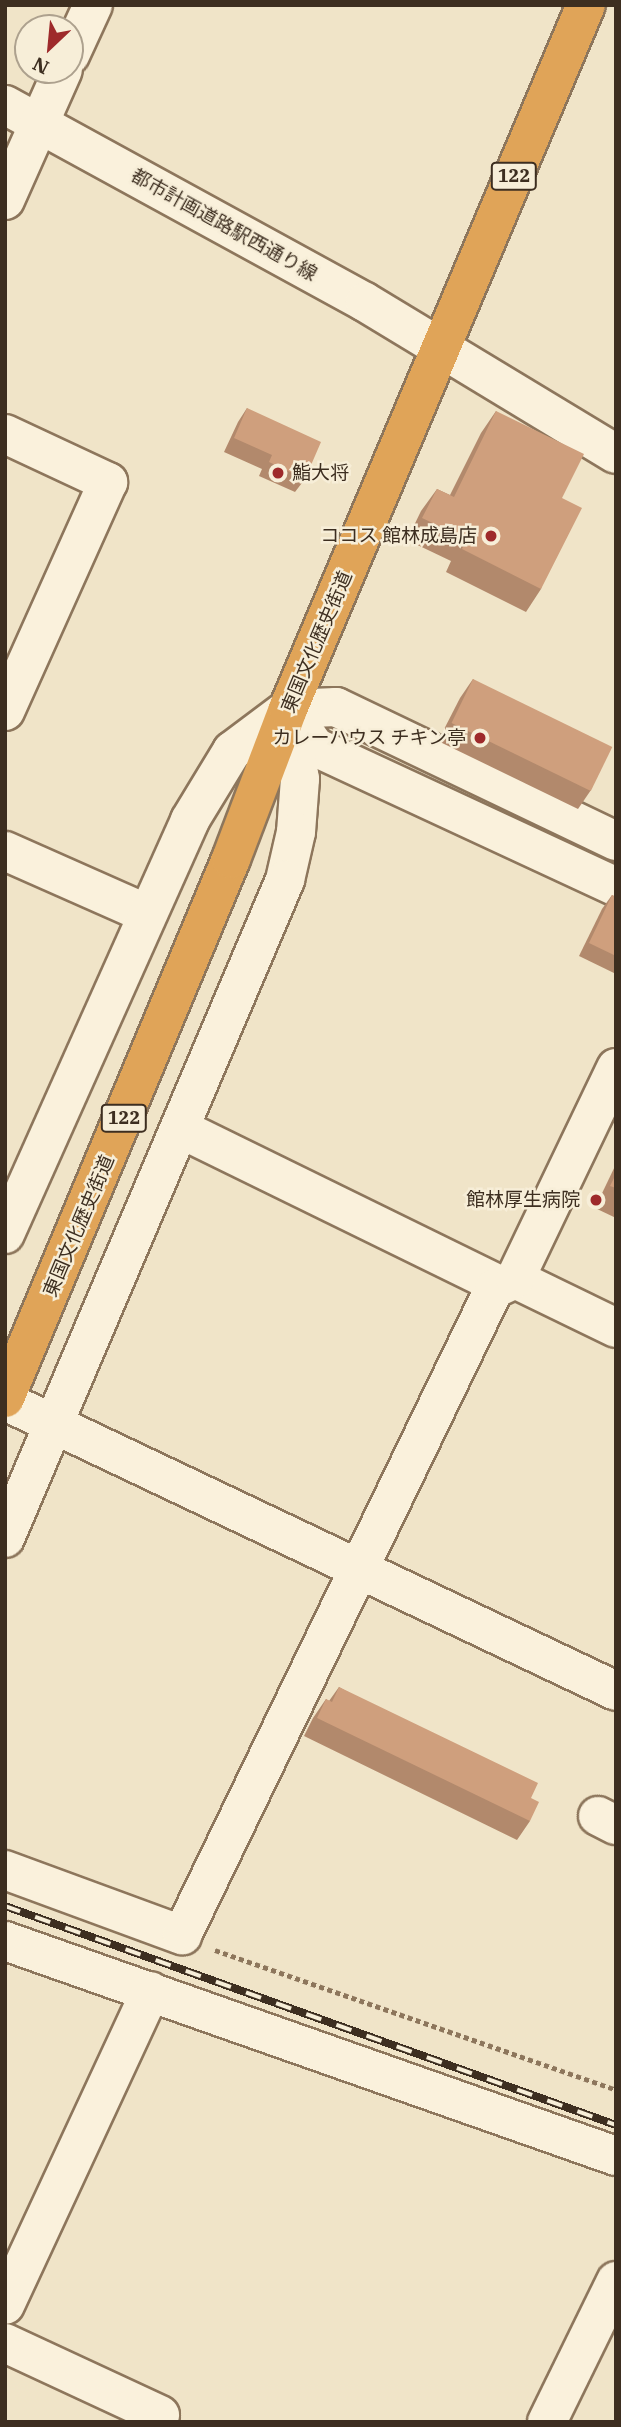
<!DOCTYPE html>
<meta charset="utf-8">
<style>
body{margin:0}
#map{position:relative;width:621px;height:2427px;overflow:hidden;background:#f0e4c8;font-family:"IBM Plex Serif","Noto Sans JP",serif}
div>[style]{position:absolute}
.path>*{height:4.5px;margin-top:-2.25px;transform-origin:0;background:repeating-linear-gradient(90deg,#8d765c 0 5px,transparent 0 8.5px)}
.roads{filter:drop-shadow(2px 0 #8d765c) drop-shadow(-2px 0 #8d765c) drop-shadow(0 2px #8d765c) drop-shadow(0 -2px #8d765c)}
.minor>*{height:38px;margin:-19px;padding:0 19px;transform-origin:19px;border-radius:19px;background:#faf1dc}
.highway>*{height:38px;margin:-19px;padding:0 19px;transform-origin:19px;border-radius:19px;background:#e0a458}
.rail>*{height:8px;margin-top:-4px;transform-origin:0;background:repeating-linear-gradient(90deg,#f7eed8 0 16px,#3d2e20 0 32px);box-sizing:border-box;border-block:2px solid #3d2e20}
.wall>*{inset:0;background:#b2896c}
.building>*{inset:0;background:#cf9f7d;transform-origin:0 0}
.dots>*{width:19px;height:19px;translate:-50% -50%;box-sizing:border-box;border:4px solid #f7eed8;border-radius:50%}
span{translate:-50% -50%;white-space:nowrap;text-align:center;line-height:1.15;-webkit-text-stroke:5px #f7eed8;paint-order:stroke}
.shield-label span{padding:2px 5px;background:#f7eed8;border:2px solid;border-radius:5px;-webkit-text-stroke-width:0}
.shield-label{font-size:18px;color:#3d2e20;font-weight:700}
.street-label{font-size:19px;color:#3d2e20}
.poi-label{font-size:19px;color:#3d2e20}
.left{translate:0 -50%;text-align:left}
.right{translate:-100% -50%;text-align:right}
.frame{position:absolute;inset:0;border:7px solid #3d2e20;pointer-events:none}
.north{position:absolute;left:14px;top:14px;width:70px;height:70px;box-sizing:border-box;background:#f7eed8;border:2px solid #ada18e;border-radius:50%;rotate:206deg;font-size:19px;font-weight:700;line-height:28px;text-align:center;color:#3d2e20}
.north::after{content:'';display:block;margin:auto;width:24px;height:32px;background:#9e2a2b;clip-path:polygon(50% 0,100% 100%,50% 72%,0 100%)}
</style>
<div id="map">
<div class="path">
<div style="left:215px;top:1950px;width:425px;rotate:19.2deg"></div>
</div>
<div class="roads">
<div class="minor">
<div style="left:70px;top:55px;width:55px;rotate:-65.3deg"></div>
<div style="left:5px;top:105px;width:410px;rotate:28.7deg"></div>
<div style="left:365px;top:302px;width:293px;rotate:31.2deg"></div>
<div style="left:5px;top:200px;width:142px;rotate:-66deg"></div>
<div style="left:5px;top:434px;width:114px;rotate:25deg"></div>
<div style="left:108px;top:482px;width:251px;rotate:114.2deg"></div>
<div style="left:288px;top:709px;width:48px;rotate:-2.4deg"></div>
<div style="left:336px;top:707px;width:310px;rotate:25.6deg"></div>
<div style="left:290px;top:711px;width:44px;rotate:55.2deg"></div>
<div style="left:315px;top:747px;width:332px;rotate:24.9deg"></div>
<div style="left:5px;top:851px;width:153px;rotate:23.9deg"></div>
<div style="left:181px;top:1129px;width:355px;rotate:26.1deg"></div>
<div style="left:5px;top:1234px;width:453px;rotate:-65.9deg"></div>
<div style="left:190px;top:820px;width:81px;rotate:-58.7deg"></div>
<div style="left:232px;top:751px;width:70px;rotate:-36.9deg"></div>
<div style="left:288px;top:709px;width:71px;rotate:80.3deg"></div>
<div style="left:300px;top:779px;width:53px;rotate:94.3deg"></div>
<div style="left:296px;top:832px;width:49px;rotate:102.9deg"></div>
<div style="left:285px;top:880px;width:715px;rotate:113.05deg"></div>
<div style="left:515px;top:1279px;width:112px;rotate:25.9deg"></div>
<div style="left:5px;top:1401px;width:676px;rotate:25.39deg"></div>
<div style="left:598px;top:1816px;width:20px;rotate:27deg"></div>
<div style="left:5px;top:1870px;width:189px;rotate:20.2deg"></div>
<div style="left:182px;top:1935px;width:717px;rotate:-64.22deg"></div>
<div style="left:494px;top:1289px;width:23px;rotate:-25deg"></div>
<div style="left:515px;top:1279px;width:234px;rotate:-64.4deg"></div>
<div style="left:5px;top:1941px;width:648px;rotate:19.39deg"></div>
<div style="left:5px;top:2305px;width:346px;rotate:-65.1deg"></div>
<div style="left:5px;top:2343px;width:171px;rotate:24.9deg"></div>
<div style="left:547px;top:2422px;width:157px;rotate:-63.9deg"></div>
</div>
<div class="highway">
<div style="left:5px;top:1398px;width:584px;rotate:-67.25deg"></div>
<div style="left:231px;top:859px;width:160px;rotate:-69.2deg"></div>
<div style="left:288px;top:709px;width:764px;rotate:-67.06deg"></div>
</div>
</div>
<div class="rail">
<div style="left:5px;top:1906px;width:649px;rotate:19.72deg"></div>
</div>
<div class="wall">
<div style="clip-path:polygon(247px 408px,305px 479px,295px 492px,259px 476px,262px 469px,224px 452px,238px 422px)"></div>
<div style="clip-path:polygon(496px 411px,562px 498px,541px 589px,526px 612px,446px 572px,451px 561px,407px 540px,421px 511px,437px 489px,450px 495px,481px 433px)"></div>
<div style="clip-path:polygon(473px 679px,591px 790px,578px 809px,438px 741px,460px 698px)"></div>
<div style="clip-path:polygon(612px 895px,616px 897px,616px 974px,579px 956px,602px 909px)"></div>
<div style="clip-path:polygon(616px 1164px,616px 1218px,595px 1208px)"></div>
<div style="clip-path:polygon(339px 1687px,531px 1798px,530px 1821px,517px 1840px,304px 1736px,313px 1718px,326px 1699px,329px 1701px)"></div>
</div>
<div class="building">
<div style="clip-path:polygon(247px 408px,321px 442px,305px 479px,269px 462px,272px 455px,234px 438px)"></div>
<div style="clip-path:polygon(496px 411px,584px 454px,562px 498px,582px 508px,541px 589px,462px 549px,467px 539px,422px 518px,437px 489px,454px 497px)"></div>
<div style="left:473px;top:679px;width:155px;height:49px;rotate:26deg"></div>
<div style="clip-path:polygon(612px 895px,616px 897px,616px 956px,589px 943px)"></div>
<div style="clip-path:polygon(616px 1174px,616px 1188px,610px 1186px)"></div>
<div style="clip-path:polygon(339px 1687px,538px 1783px,531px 1798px,539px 1802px,530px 1821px,317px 1718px,326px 1699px,332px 1702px)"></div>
</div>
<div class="dots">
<div style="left:278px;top:473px;background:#9e2a2b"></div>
<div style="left:491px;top:536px;background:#9e2a2b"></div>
<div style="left:480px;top:738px;background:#9e2a2b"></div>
<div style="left:596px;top:1200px;background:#9e2a2b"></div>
</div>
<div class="shield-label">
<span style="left:514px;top:176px">122</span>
<span style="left:124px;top:1118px">122</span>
</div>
<div class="street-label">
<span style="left:224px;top:225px;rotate:29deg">都市計画道路駅西通り線</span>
<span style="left:317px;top:642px;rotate:-67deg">東国文化歴史街道</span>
<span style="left:79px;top:1226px;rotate:-67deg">東国文化歴史街道</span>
</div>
<div class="poi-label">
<span class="left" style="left:292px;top:473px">鮨大将</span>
<span class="right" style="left:477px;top:536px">ココス 館林成島店</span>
<span class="right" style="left:466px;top:738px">カレーハウス チキン亭</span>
<span class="right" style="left:580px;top:1200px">館林厚生病院</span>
</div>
<div class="frame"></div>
<div class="north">N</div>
</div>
